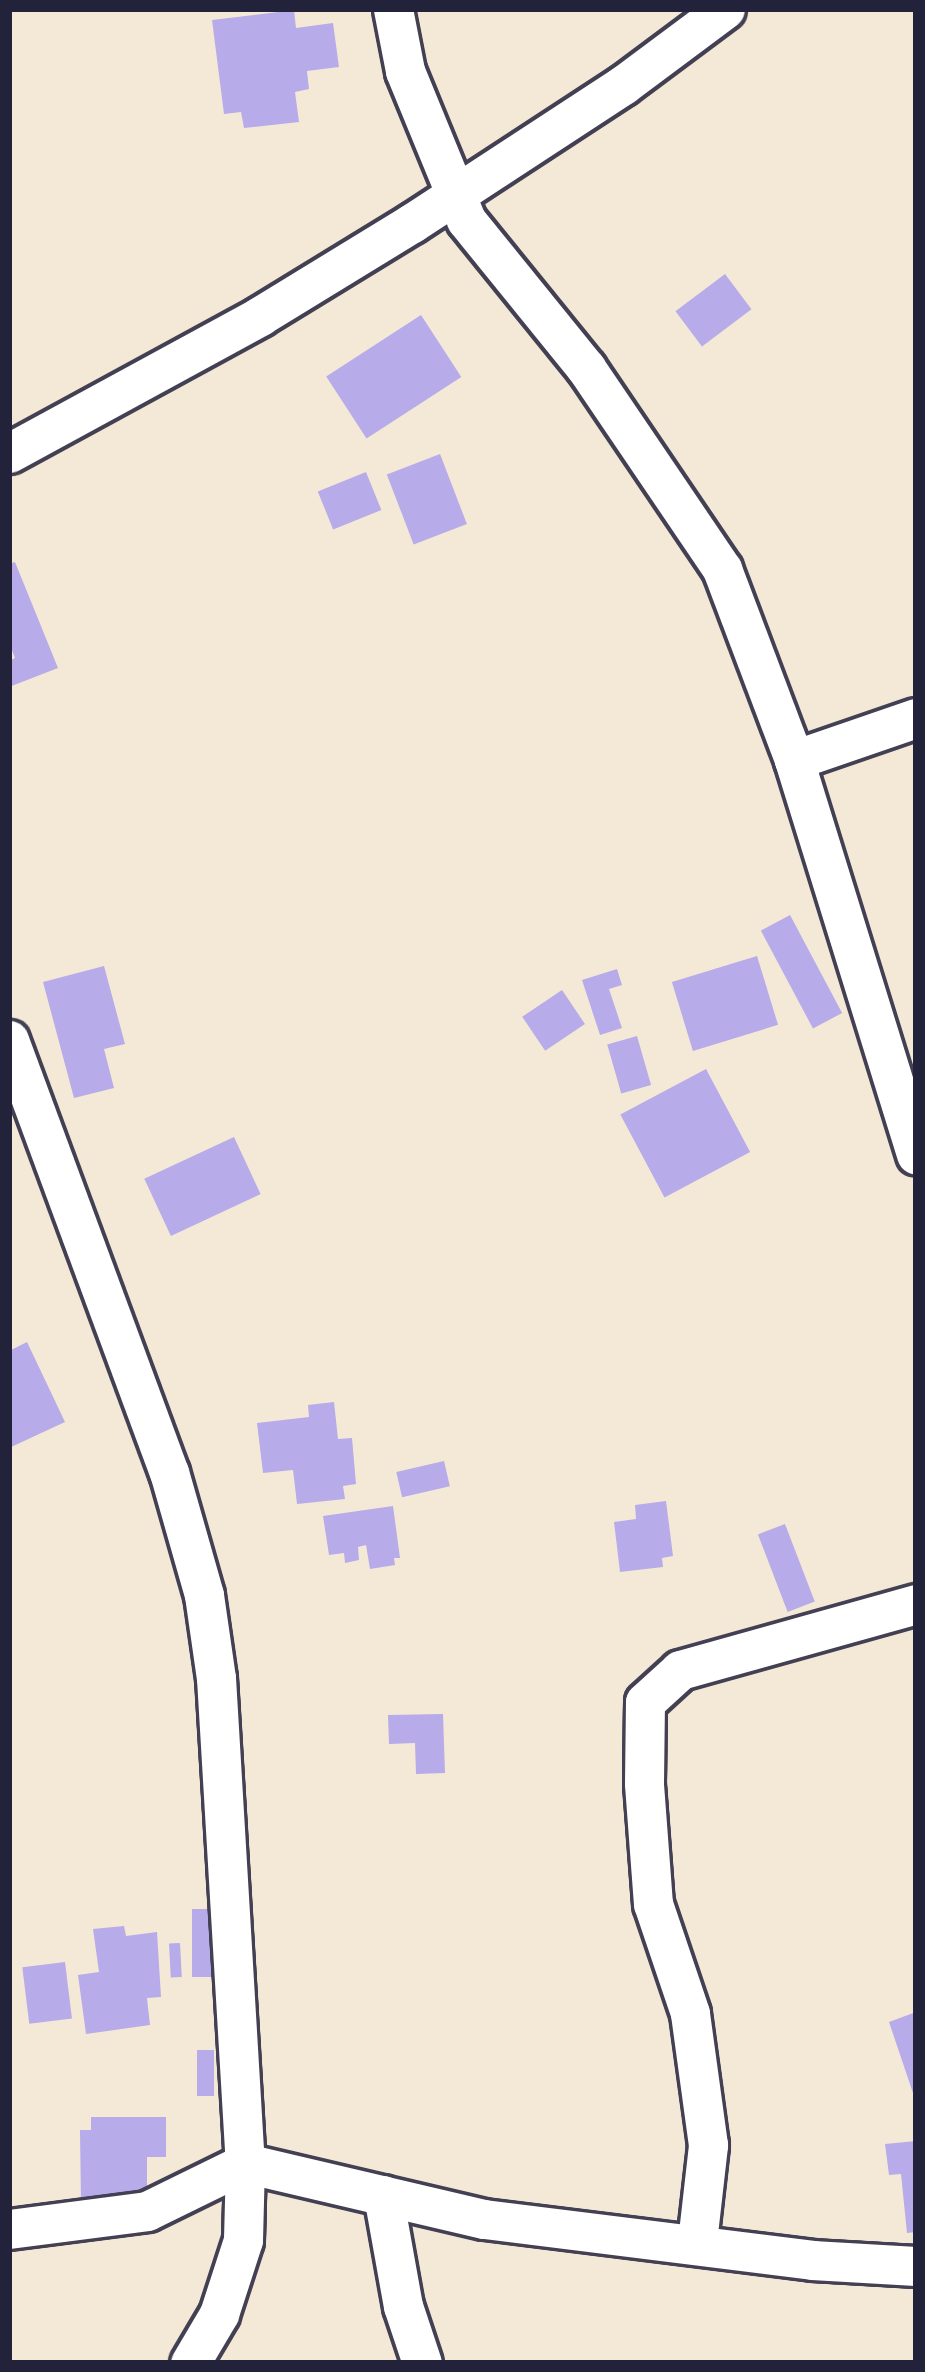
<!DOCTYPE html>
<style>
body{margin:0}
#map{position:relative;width:925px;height:2372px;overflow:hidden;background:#f4e9d7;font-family:Caveat,sans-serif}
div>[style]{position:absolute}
.building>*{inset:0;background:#b7abe9;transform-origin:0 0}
.roads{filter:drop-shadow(3px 0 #424052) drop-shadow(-3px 0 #424052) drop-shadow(0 3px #424052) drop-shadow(0 -3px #424052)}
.minor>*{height:39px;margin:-19.5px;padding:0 19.5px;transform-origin:19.5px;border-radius:19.5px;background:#fff}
span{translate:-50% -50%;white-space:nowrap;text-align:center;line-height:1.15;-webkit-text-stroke:12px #f6f6f2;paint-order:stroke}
.frame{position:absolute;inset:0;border:12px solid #22223b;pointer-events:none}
</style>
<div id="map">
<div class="building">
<div style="clip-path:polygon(294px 10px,296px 28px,333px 23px,339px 67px,307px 71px,309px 89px,295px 92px,299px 122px,244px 128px,241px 112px,224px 114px,212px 20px)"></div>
<div style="left:725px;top:274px;width:44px;height:62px;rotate:53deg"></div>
<div style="left:421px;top:315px;width:74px;height:113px;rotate:57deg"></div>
<div style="left:440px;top:454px;width:75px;height:57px;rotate:69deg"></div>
<div style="left:366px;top:472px;width:41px;height:52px;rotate:68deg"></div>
<div style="clip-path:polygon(15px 562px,58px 668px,9px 687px,9px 661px,15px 658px,9px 643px,9px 564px)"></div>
<div style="left:790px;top:915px;width:111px;height:33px;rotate:62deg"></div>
<div style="left:757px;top:956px;width:72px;height:89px;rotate:73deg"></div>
<div style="clip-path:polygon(104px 966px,125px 1044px,104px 1049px,114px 1088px,74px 1098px,43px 982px)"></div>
<div style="clip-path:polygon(617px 969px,622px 985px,609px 989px,622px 1028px,600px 1035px,582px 980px)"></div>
<div style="left:562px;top:990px;width:41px;height:48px;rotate:56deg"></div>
<div style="left:637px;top:1036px;width:51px;height:31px;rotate:74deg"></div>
<div style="left:706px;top:1069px;width:94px;height:97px;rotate:62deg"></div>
<div style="left:234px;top:1137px;width:63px;height:99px;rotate:65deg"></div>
<div style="clip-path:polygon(27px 1342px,65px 1422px,9px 1448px,9px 1351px)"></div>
<div style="clip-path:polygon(334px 1402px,338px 1439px,352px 1438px,356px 1484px,343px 1486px,345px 1499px,297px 1504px,293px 1470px,263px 1473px,257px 1423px,309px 1417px,308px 1405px)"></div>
<div style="left:444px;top:1461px;width:26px;height:49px;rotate:77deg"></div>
<div style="clip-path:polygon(666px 1501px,673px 1556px,662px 1558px,663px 1567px,620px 1572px,614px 1522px,636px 1519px,635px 1505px)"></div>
<div style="clip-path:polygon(393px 1506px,400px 1558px,394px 1558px,395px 1565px,370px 1569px,366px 1545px,358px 1547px,359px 1560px,345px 1563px,344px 1553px,329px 1555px,323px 1516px)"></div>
<div style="left:785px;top:1524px;width:83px;height:29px;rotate:69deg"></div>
<div style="clip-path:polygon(443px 1714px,445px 1773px,416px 1774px,415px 1743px,389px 1744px,388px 1715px)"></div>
<div style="left:192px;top:1909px;width:20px;height:68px"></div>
<div style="clip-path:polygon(124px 1926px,126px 1936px,157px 1932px,161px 1997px,147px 1998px,150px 2025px,86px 2034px,78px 1975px,99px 1972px,93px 1929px)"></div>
<div style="left:180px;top:1943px;width:34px;height:11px;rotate:87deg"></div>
<div style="left:65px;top:1962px;width:57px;height:43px;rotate:83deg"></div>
<div style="clip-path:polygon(916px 2012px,916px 2098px,915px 2099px,889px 2022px)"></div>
<div style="left:197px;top:2050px;width:17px;height:46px"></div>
<div style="clip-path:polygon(91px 2117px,166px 2117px,166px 2157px,147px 2157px,147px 2192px,81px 2204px,80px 2130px,91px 2130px)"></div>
<div style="clip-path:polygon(916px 2141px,916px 2232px,907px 2233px,901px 2174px,889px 2175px,885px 2144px)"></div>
</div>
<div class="roads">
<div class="minor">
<div style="left:393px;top:9px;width:63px;rotate:79deg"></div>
<div style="left:405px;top:71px;width:161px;rotate:67.7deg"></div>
<div style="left:466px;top:220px;width:191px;rotate:51deg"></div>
<div style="left:586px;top:368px;width:243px;rotate:55.9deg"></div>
<div style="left:722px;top:569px;width:204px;rotate:69.3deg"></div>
<div style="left:794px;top:760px;width:413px;rotate:72.8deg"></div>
<div style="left:9px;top:453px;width:286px;rotate:-28.6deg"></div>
<div style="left:260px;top:316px;width:178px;rotate:-31.5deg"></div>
<div style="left:412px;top:223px;width:252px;rotate:-33.2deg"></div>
<div style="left:623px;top:85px;width:127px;rotate:-36.7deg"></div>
<div style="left:794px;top:760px;width:129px;rotate:-19deg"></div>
<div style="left:9px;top:1040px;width:461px;rotate:69.7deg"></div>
<div style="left:169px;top:1472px;width:128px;rotate:74.1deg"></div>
<div style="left:204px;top:1595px;width:84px;rotate:81.8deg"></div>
<div style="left:216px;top:1678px;width:486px;rotate:86.6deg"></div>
<div style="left:245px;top:2163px;width:77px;rotate:91.5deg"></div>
<div style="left:243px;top:2240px;width:78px;rotate:108deg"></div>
<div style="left:219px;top:2314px;width:57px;rotate:120.6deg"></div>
<div style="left:383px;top:2195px;width:113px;rotate:79.8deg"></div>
<div style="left:403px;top:2306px;width:60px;rotate:71.6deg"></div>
<div style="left:9px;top:2229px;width:139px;rotate:-7.4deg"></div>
<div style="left:147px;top:2211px;width:109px;rotate:-26.1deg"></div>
<div style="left:245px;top:2163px;width:245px;rotate:13.2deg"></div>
<div style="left:484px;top:2219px;width:331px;rotate:7.1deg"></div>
<div style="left:812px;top:2260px;width:104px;rotate:3.3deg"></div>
<div style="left:697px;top:2242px;width:98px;rotate:-83.5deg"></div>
<div style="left:708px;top:2145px;width:133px;rotate:-97.8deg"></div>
<div style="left:690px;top:2013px;width:115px;rotate:-108.7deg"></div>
<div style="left:653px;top:1904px;width:121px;rotate:-94.3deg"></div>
<div style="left:644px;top:1783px;width:81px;rotate:-89.3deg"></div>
<div style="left:645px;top:1702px;width:47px;rotate:-42.4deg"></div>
<div style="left:680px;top:1670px;width:245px;rotate:-15.6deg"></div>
</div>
</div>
<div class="frame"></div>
</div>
